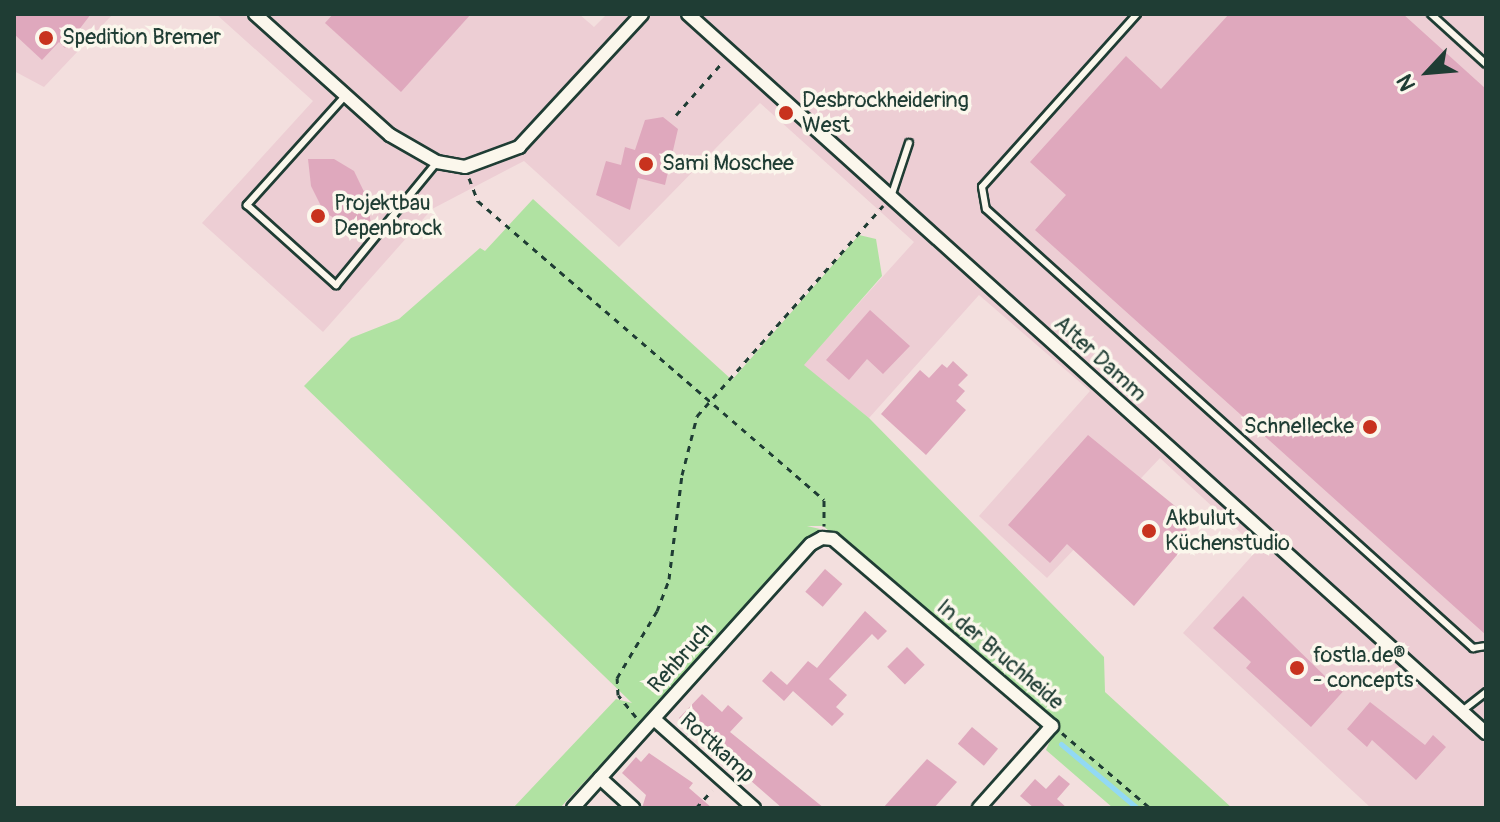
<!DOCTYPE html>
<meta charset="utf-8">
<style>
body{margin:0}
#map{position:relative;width:1500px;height:822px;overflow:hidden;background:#f3dfde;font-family:Pangolin,sans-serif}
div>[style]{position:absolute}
.built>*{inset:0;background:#edced4}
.green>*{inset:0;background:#b0e2a2}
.stream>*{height:5px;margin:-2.5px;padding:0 2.5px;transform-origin:2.5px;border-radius:2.5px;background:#92d9f4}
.building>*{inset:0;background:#dfa8bd;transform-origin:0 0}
.path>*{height:3px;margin-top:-1.5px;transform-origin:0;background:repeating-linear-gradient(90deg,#1f3d34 0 6px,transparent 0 12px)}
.roads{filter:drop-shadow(2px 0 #1f3d34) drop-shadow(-2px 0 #1f3d34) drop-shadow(0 2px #1f3d34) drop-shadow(0 -2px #1f3d34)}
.service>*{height:6px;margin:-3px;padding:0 3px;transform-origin:3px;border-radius:3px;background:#fbf7ec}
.minor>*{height:12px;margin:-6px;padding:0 6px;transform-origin:6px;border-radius:6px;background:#fbf7ec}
.dots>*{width:22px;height:22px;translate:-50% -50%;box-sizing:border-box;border:4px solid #fbf7ec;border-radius:50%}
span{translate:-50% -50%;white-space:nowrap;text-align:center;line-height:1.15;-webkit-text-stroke:7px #fbf7ec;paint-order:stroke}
.poi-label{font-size:22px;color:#1f3d34}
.left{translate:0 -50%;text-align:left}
.right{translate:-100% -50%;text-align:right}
.street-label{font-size:22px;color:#1f3d34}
.frame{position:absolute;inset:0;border:16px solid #1f3d34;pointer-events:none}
.north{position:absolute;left:1388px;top:32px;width:80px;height:80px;-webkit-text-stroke:6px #fbf7ec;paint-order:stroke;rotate:244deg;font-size:22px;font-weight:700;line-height:32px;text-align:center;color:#1f3d34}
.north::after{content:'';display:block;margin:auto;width:28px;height:36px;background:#1f3d34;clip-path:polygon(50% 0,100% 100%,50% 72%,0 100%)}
</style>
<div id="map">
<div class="built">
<div style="clip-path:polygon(14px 14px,113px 14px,44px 87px,14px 71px)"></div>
<div style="clip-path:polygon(216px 14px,579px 14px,594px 27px,607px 14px,1486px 14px,1486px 808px,1371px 808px,1183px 633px,1258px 549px,1160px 458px,1047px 578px,979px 516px,1090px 391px,979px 295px,869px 418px,803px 365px,914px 242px,760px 103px,619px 247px,524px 161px,432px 209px,323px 332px,202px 223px,313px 101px)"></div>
</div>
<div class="green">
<div style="clip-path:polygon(533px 199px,732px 380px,859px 235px,876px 239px,882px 276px,804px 365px,869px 418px,1104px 657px,1105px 692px,1232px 808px,1113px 808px,1046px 750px,1058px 722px,823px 526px,807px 526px,820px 529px,560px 808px,513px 808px,616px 699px,632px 703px,304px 386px,351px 338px,399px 319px,480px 248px,485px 251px)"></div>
</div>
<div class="stream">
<div style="left:1061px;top:744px;width:99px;rotate:40.1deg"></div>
</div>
<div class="building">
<div style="clip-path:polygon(14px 14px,91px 14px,65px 48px,59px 42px,42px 60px,14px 34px)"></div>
<div style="clip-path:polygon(333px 14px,471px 14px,401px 92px,325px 23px)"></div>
<div style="clip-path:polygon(1229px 14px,1403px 14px,1486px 89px,1486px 635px,1035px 230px,1066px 195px,1030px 162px,1126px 56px,1161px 89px)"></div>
<div style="clip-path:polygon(663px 117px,678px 129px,665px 185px,638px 178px,630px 210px,596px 195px,606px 161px,621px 165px,625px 147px,635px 150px,645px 120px)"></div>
<div style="clip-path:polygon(308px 159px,334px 159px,354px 171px,368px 200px,371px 226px,346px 225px,324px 212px,311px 186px)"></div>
<div style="clip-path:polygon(870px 310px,910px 346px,883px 374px,867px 359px,849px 380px,826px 360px)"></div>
<div style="clip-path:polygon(953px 361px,968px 375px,958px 385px,965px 391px,956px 401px,966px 410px,926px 455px,881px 414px,920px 370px,929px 378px,942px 364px,947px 368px)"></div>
<div style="clip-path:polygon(1088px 435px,1186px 515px,1187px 543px,1134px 606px,1067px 544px,1050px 563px,1008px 525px)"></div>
<div style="left:825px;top:569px;width:23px;height:30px;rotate:41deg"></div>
<div style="clip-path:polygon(1243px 596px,1331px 682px,1335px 677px,1347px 687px,1311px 727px,1246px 668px,1251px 662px,1213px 628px)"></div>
<div style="clip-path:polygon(865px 611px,887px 631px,878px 640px,872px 634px,829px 679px,847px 695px,836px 707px,844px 714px,832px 726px,793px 691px,784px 701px,762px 681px,771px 671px,787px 685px,808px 661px,817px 668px)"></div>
<div style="left:907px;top:647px;width:25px;height:28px;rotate:45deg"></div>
<div style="clip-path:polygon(702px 694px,722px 712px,728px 705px,743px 718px,730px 732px,824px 808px,782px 808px,679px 718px)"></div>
<div style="clip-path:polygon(1370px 702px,1425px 745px,1433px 735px,1446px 747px,1416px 780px,1372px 740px,1367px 747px,1347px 729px)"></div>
<div style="left:972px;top:727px;width:34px;height:22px;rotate:40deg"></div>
<div style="clip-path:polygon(649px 753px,693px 783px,689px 788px,712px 808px,642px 808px,646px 795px,622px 773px,636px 757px,641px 762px)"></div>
<div style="clip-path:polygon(927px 759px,957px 782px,934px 808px,883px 808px)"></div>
<div style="clip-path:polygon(1059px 775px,1070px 784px,1057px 799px,1067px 808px,1034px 808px,1020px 796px,1035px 779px,1046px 789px)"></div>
</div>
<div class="path">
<div style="left:676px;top:115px;width:68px;rotate:-48.6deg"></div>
<div style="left:469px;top:178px;width:25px;rotate:69deg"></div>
<div style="left:478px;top:201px;width:457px;rotate:40.8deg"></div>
<div style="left:824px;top:500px;width:26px;rotate:90deg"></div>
<div style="left:636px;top:717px;width:28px;rotate:-129deg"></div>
<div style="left:618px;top:695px;width:17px;rotate:-93deg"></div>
<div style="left:617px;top:678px;width:78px;rotate:-59.2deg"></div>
<div style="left:657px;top:611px;width:34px;rotate:-69deg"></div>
<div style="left:669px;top:579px;width:105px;rotate:-82.9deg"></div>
<div style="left:682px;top:475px;width:61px;rotate:-75.7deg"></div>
<div style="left:697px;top:416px;width:281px;rotate:-48.5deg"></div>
<div style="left:1062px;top:733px;width:116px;rotate:40.4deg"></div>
<div style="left:696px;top:808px;width:24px;rotate:-48deg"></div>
</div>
<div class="roads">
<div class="service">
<div style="left:1137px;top:14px;width:232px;rotate:131.9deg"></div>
<div style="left:982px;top:187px;width:22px;rotate:80deg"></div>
<div style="left:986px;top:209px;width:656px;rotate:42.03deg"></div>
<div style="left:1473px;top:648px;width:13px;rotate:-9deg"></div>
<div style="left:1431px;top:14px;width:74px;rotate:42.3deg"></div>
<div style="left:345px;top:96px;width:147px;rotate:132deg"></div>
<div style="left:247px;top:205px;width:120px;rotate:42deg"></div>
<div style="left:336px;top:285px;width:159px;rotate:-50.6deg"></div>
<div style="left:891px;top:197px;width:57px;rotate:-71.6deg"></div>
<div style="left:1462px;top:711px;width:31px;rotate:-38deg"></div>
</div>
<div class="minor">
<div style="left:255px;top:14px;width:181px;rotate:41.9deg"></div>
<div style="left:390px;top:135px;width:54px;rotate:29.9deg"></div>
<div style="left:437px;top:162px;width:28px;rotate:10deg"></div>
<div style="left:465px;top:167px;width:58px;rotate:-20.3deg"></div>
<div style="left:519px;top:147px;width:181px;rotate:-47.2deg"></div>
<div style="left:688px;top:14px;width:1074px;rotate:42.02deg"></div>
<div style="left:654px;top:719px;width:134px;rotate:41.7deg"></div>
<div style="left:600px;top:778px;width:45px;rotate:42.3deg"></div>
<div style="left:573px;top:808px;width:355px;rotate:-48deg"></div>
<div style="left:811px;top:544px;width:13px;rotate:-29deg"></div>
<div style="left:822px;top:538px;width:11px;rotate:5deg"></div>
<div style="left:833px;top:539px;width:288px;rotate:40.5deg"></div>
<div style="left:1052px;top:726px;width:110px;rotate:131.7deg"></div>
</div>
</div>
<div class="dots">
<div style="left:46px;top:38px;background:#c8321e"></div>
<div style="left:786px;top:113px;background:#c8321e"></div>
<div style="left:646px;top:164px;background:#c8321e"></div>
<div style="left:318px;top:216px;background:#c8321e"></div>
<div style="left:1370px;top:427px;background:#c8321e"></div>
<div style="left:1149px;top:531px;background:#c8321e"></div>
<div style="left:1297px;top:668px;background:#c8321e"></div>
</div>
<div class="poi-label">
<span class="left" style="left:62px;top:38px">Spedition Bremer</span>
<span class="left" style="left:802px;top:113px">Desbrockheidering<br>West</span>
<span class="left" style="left:662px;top:164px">Sami Moschee</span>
<span class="left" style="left:334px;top:216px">Projektbau<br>Depenbrock</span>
<span class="right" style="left:1354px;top:427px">Schnellecke</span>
<span class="left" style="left:1165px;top:531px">Akbulut<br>Küchenstudio</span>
<span class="left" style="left:1313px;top:668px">fostla.de®<br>- concepts</span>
</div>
<div class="street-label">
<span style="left:1100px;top:359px;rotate:42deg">Alter Damm</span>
<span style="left:1000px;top:655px;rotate:40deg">In der Bruchheide</span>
<span style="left:681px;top:658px;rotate:-48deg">Rehbruch</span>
<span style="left:717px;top:748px;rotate:42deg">Rottkamp</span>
</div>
<div class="frame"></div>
<div class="north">N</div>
</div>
